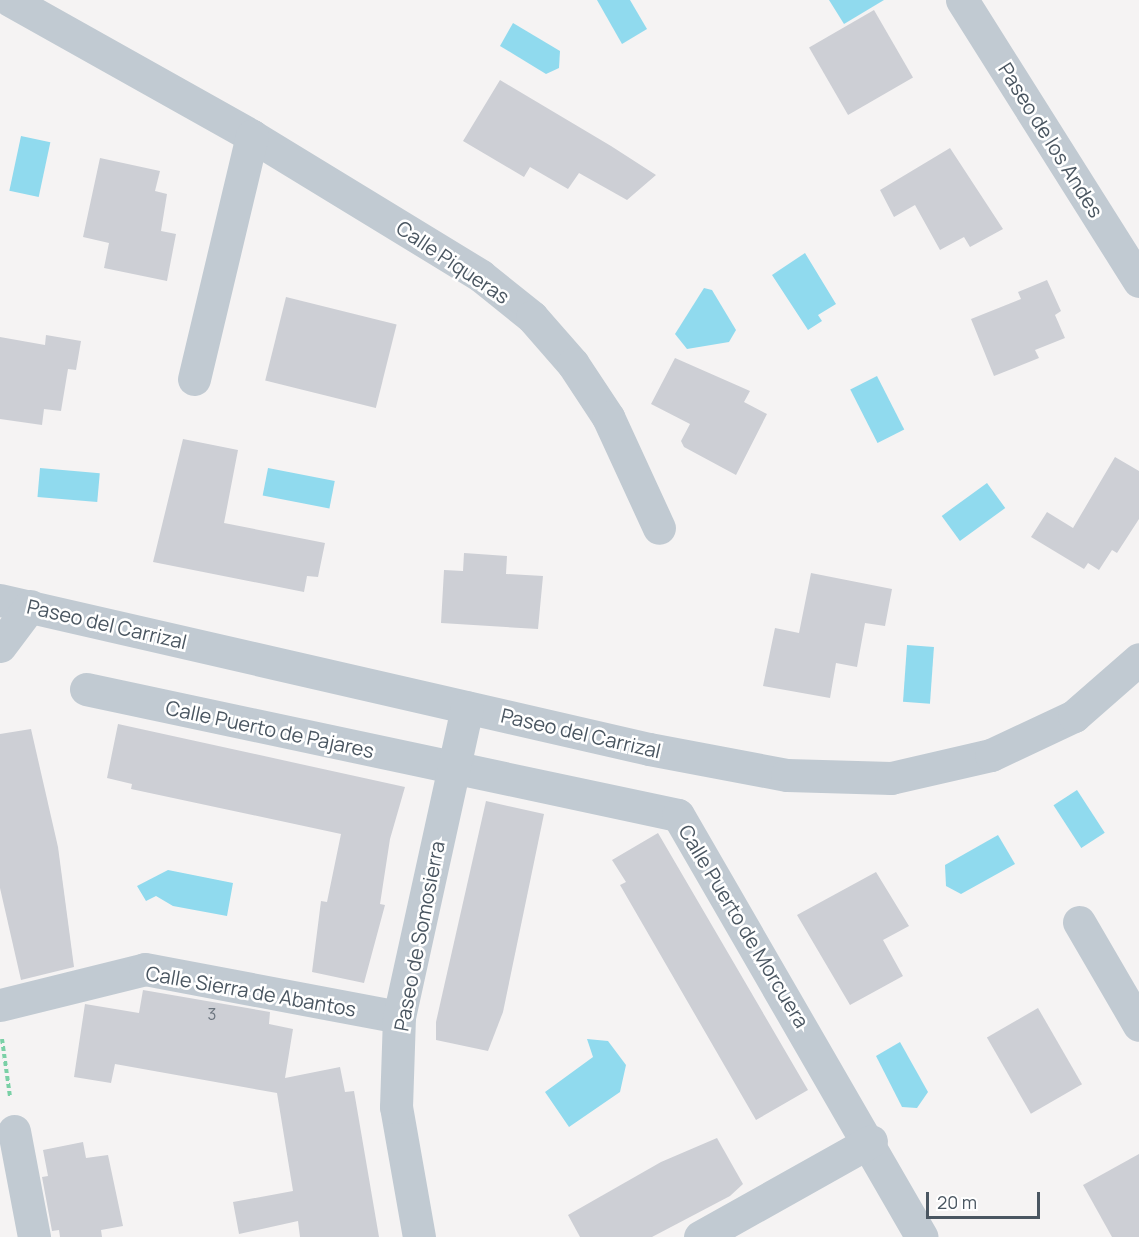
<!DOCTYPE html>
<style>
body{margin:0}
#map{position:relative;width:1139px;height:1237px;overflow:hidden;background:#f5f3f3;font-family:Manrope,sans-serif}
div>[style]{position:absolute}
.water>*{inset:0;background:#90daee;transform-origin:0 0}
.building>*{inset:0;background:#cdcfd5;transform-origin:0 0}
.path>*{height:4px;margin-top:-2px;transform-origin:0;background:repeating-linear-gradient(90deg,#7ad0a6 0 4.5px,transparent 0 7.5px)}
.minor>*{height:33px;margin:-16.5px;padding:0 16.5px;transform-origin:16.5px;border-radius:16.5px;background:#c1cad2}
span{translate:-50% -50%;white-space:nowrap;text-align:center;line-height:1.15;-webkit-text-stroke:5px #fff;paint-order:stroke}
.number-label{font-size:16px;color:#6b747e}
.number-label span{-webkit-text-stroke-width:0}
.street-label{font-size:20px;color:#4a5661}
.scale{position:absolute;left:926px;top:1192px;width:114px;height:27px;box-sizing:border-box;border:3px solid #4a5661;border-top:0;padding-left:8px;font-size:18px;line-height:21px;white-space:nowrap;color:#4a5661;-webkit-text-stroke:4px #fff;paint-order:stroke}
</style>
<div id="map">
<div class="water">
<div style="clip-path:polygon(597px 0,630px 0,647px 29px,622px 44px)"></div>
<div style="clip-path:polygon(829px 0,884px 0,844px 24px)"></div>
<div style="clip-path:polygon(513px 23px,560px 51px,559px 68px,546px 74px,500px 46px)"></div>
<div style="left:21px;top:136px;width:30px;height:56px;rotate:12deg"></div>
<div style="clip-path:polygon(805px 253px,836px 304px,818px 315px,822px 321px,808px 330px,772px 275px)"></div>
<div style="clip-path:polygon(704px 288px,712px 290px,736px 330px,729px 342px,687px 349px,675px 334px)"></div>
<div style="left:877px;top:376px;width:60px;height:30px;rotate:63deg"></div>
<div style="left:40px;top:468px;width:60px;height:29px;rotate:5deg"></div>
<div style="left:268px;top:468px;width:68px;height:28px;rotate:11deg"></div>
<div style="left:987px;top:483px;width:31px;height:56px;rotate:54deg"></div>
<div style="left:907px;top:645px;width:27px;height:57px;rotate:4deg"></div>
<div style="left:1077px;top:790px;width:51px;height:28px;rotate:57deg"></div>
<div style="clip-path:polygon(998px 835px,1015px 864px,961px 894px,946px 886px,945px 865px)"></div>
<div style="clip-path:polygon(168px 870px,233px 883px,227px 916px,173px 906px,156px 896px,146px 901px,137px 886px)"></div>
<div style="clip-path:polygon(587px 1039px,608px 1041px,626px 1065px,620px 1092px,569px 1127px,545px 1092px,593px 1057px)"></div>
<div style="clip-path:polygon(900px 1042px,928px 1092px,917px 1108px,902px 1107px,876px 1056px)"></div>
</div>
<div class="building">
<div style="left:874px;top:10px;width:78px;height:75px;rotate:60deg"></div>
<div style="clip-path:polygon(500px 80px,611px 146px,656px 175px,627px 200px,579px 173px,568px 189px,530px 167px,524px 177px,463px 141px)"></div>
<div style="clip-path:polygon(950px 148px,1003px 229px,970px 247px,964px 237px,940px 250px,915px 205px,894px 217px,880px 190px)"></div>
<div style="clip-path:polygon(100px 158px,160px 171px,155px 191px,167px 194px,161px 231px,176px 234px,167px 281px,104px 268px,109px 243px,83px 237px)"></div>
<div style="clip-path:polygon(1047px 280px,1061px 311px,1055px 315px,1065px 338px,1035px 350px,1039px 358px,994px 376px,971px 319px,1021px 299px,1018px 292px)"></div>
<div style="left:286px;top:297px;width:114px;height:86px;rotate:14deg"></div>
<div style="clip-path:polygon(46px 335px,81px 341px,76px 370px,68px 369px,61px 411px,44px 409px,42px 425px,0 419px,0 337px,45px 345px)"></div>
<div style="clip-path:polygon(675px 358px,750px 391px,744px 402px,767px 414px,736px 475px,684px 447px,681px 441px,690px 424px,651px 404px)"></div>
<div style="clip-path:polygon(183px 439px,238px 450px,224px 523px,325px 543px,318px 577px,307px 576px,304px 592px,153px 562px)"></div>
<div style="clip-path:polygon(1115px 457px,1139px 471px,1139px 519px,1117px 553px,1112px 550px,1099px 570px,1088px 563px,1084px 569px,1031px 537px,1047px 512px,1073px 528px)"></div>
<div style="clip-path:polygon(464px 553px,507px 556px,506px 574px,543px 576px,538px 629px,441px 623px,444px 570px,463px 571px)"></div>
<div style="clip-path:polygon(811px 573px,892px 589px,885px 626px,865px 623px,857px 667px,836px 663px,830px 698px,763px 686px,775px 628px,799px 633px)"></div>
<div style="clip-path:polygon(118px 724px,405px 787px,390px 839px,380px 904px,385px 905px,364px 983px,312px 972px,321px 901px,327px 902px,341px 834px,131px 789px,132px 784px,107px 778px)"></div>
<div style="clip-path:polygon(31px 729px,58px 847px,74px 967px,21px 980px,0 888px,0 734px)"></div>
<div style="clip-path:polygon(486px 801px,544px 814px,503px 1012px,488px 1051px,436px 1040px,436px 1022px)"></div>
<div style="clip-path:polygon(658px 833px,808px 1090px,756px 1120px,620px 885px,626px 882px,612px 860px)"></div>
<div style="clip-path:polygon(876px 872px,909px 926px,883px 940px,903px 976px,850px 1005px,797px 915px)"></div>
<div style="clip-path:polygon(143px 990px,270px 1012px,269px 1024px,293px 1029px,285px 1078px,340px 1067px,345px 1092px,354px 1091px,379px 1237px,300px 1237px,298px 1221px,239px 1234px,233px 1202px,293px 1191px,277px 1093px,115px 1064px,111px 1083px,74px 1077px,85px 1004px,139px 1013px)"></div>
<div style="left:1038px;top:1008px;width:88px;height:59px;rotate:60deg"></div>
<div style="clip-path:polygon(717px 1138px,743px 1184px,730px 1196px,652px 1237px,580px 1237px,568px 1215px,661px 1162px)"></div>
<div style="clip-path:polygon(83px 1142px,86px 1158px,108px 1155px,123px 1226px,101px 1230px,102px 1237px,60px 1237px,59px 1230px,52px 1231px,42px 1177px,48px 1176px,43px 1150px)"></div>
<div style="clip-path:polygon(1139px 1154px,1139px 1237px,1112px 1237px,1083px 1185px)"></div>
</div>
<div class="path">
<div style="left:2px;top:1039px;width:59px;rotate:82.1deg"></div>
</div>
<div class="minor">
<div style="left:10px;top:0;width:278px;rotate:29.3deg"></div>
<div style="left:252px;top:136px;width:268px;rotate:31.4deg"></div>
<div style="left:481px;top:276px;width:65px;rotate:38.8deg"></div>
<div style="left:532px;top:317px;width:62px;rotate:48.9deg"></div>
<div style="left:573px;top:364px;width:64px;rotate:56.6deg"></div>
<div style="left:608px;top:417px;width:122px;rotate:65.3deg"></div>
<div style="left:962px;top:0;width:332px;rotate:57.8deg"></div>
<div style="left:194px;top:379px;width:250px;rotate:-76.6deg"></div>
<div style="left:0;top:600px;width:666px;rotate:12.93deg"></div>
<div style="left:649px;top:749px;width:140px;rotate:10.7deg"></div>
<div style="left:787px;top:775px;width:104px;rotate:1.7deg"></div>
<div style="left:891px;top:778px;width:103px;rotate:-13deg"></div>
<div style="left:991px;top:755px;width:92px;rotate:-25.2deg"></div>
<div style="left:1074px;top:716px;width:86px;rotate:-41.2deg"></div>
<div style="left:0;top:646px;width:50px;rotate:-53.1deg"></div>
<div style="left:86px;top:689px;width:605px;rotate:12.02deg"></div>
<div style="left:678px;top:815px;width:487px;rotate:60deg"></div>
<div style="left:1079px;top:922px;width:119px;rotate:59.8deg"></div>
<div style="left:0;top:1005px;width:149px;rotate:-13.9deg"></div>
<div style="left:145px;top:969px;width:258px;rotate:10.7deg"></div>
<div style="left:14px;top:1131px;width:108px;rotate:79.3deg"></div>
<div style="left:419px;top:1237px;width:132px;rotate:-100deg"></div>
<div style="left:396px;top:1107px;width:90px;rotate:-88.1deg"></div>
<div style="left:399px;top:1017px;width:317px;rotate:-77.6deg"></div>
<div style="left:700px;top:1237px;width:196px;rotate:-29.3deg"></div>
</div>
<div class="number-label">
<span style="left:212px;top:1014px">3</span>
</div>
<div class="street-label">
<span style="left:1051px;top:140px;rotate:58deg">Paseo de los Andes</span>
<span style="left:453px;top:262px;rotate:34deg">Calle Piqueras</span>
<span style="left:107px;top:624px;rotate:13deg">Paseo del Carrizal</span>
<span style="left:270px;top:729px;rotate:12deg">Calle Puerto de Pajares</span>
<span style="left:581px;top:733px;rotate:13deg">Paseo del Carrizal</span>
<span style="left:744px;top:926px;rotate:59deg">Calle Puerto de Morcuera</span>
<span style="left:419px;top:936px;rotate:-79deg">Paseo de Somosierra</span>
<span style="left:251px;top:991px;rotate:10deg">Calle Sierra de Abantos</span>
</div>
<div class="scale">20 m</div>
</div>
